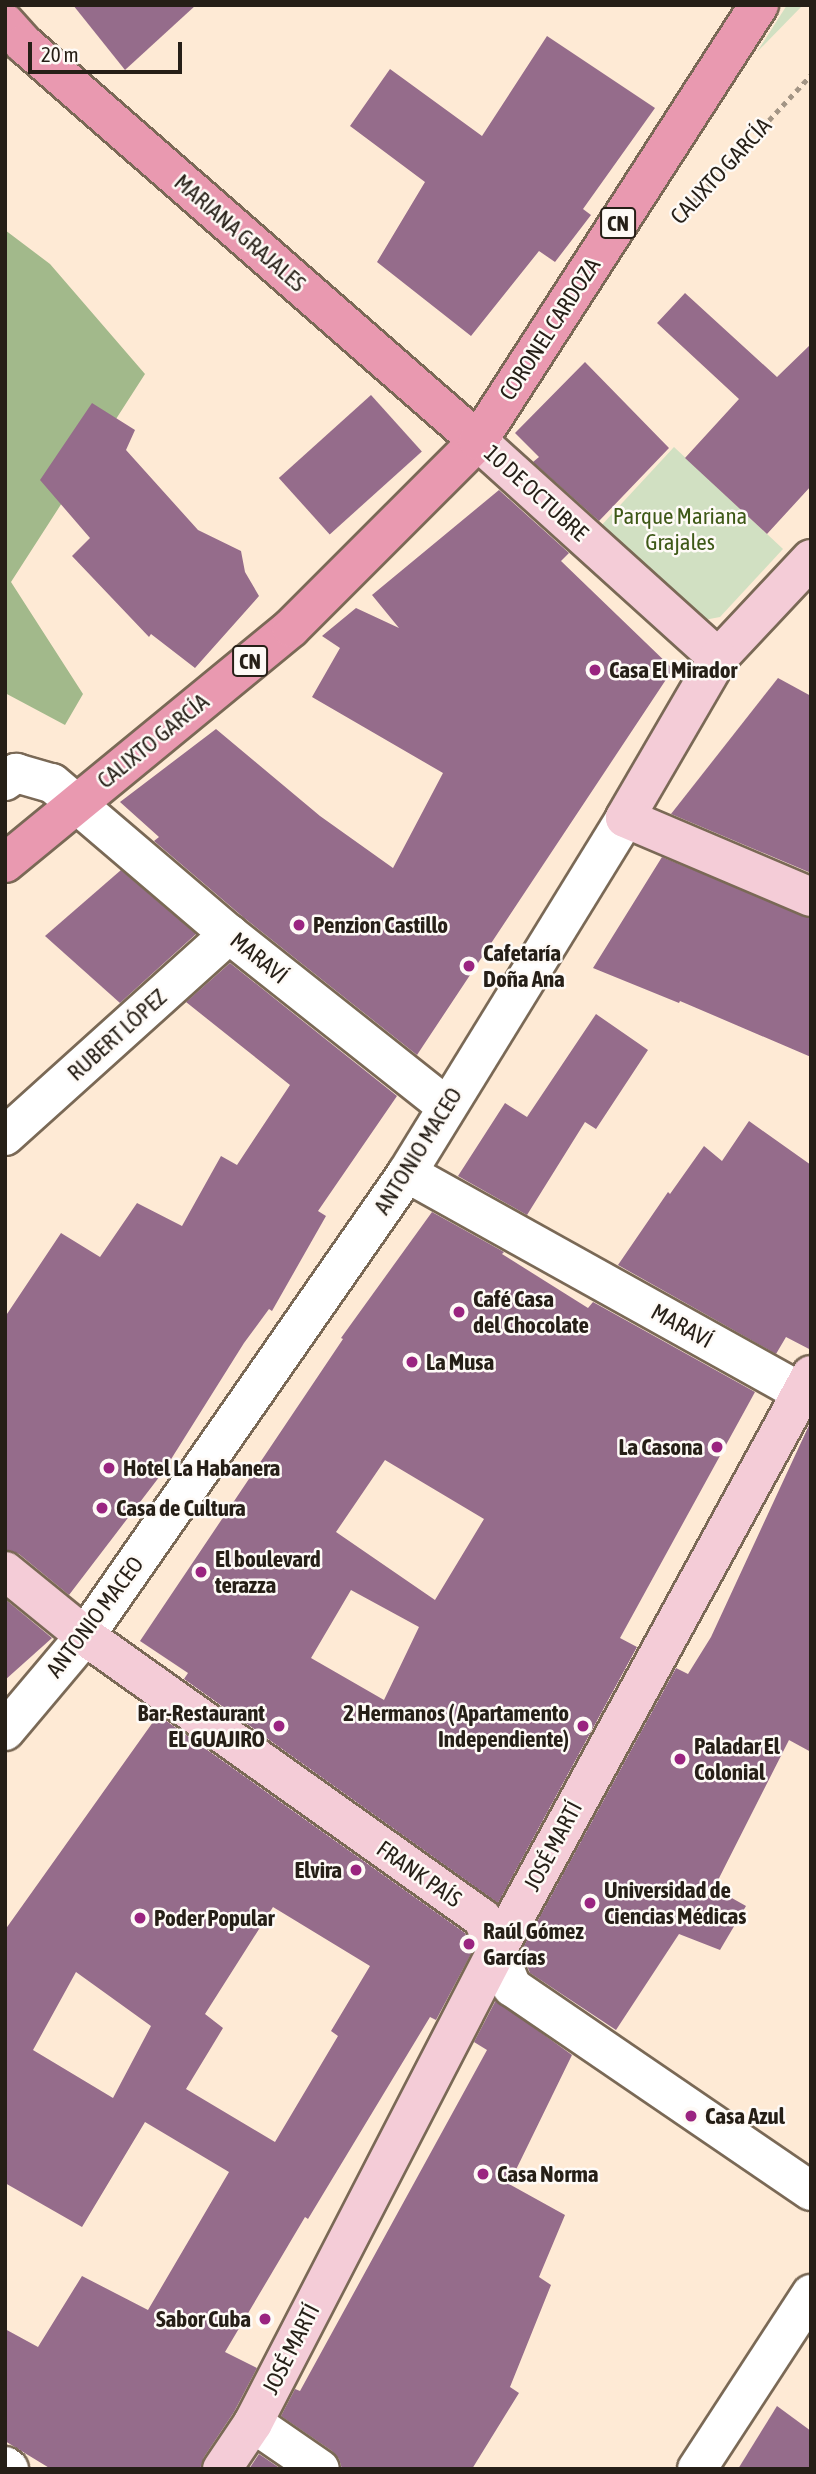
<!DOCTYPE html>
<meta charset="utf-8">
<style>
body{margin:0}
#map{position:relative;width:816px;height:2474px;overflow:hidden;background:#feead5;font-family:"Asap Condensed",sans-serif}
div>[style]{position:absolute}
.green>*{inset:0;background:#d1e0c2}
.forest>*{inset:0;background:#a2b98b}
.building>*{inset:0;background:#956c8b;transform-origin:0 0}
.path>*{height:4.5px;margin-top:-2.25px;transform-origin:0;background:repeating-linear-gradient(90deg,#a39585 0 5px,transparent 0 10px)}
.roads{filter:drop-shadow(2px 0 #7a6956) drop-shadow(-2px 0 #7a6956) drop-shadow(0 2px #7a6956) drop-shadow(0 -2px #7a6956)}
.street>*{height:38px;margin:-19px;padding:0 19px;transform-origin:19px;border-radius:19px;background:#fff}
.secondary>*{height:38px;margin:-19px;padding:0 19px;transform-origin:19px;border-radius:19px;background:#f4ccd7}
.primary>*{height:38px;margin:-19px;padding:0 19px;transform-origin:19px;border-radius:19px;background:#e999b0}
.dots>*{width:19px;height:19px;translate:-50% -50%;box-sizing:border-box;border:4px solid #fefaf6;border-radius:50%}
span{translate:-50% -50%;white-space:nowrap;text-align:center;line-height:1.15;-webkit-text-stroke:5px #fefaf6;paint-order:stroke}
.shield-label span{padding:2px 5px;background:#fefaf6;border:2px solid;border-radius:5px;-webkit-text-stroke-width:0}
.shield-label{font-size:21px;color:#261f17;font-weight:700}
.street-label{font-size:23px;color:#261f17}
.park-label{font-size:23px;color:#3e5917}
.poi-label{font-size:23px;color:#261f17;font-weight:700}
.left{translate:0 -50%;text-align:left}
.right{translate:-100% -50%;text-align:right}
.frame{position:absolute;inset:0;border:7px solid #261f17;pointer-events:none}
.scale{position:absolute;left:28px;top:42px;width:154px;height:32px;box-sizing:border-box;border:4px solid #261f17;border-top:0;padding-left:9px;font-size:21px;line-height:24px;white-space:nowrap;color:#261f17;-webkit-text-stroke:5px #fefaf6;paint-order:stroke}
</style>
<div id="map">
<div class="green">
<div style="clip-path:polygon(787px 5px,803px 5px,757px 52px)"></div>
<div style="clip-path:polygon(674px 447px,783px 549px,720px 617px,699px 621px,599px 528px)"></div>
</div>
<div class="forest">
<div style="clip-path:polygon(5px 230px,50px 264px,145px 374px,11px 582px,83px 694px,65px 725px,5px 693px)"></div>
</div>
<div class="building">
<div style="clip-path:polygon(73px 5px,196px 5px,125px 70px)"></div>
<div style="clip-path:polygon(547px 36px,655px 108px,583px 209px,591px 215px,555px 262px,539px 251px,471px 336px,377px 262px,425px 182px,350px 126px,390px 69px,482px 136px)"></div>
<div style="clip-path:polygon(685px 293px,777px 377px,811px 344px,811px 486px,767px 534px,685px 458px,739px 399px,657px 323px)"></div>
<div style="clip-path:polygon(585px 362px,669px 448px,599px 521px,533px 462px,539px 457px,515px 433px)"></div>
<div style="left:371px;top:395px;width:76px;height:124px;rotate:48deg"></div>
<div style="clip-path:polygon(92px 403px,135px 430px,126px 450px,198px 530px,241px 551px,245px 572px,259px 596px,195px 668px,151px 634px,149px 637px,72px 556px,90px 538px,40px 480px)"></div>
<div style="clip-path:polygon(499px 490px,569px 553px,561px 561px,673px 669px,417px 1055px,243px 917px,154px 841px,159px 837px,120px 802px,216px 729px,320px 816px,393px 868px,443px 773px,312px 697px,340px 648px,322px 636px,356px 608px,399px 628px,372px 595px)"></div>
<div style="clip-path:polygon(778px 678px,811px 696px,811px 873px,671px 814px)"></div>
<div style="clip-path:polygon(662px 857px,811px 918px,811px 1057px,680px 1001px,679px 1003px,593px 968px)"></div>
<div style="clip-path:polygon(121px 870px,196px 934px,120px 1003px,45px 936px)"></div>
<div style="clip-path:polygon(230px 963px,397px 1096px,318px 1211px,326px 1216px,272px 1311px,269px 1309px,244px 1343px,163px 1472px,69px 1595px,19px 1554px,5px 1550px,5px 1317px,61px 1233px,100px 1257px,137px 1203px,182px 1226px,221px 1156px,237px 1165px,290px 1085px,186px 1002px)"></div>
<div style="clip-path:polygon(596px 1014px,648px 1050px,596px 1129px,585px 1122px,527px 1215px,458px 1176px,505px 1103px,527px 1117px)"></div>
<div style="clip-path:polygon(749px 1121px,811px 1165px,811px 1350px,786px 1337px,776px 1354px,618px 1265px,668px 1192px,670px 1194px,704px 1146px,722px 1161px)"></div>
<div style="clip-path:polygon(evenodd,432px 1212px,504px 1252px,502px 1254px,588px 1308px,593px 1302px,755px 1392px,620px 1638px,637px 1647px,498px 1903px,184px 1679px,188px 1673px,140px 1641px,343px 1339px,341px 1338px,432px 1212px,385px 1460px,484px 1519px,435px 1600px,336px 1532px,385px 1460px,432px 1212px,351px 1590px,419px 1627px,384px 1700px,311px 1658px,351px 1590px)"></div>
<div style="clip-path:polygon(811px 1421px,811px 1752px,789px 1740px,714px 1888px,746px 1906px,720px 1950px,679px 1934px,616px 2030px,530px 1973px,521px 1951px,676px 1668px,688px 1674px,711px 1637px)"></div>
<div style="clip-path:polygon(5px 1599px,52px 1638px,5px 1680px)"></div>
<div style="clip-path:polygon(evenodd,158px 1715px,465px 1933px,473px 1950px,436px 2020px,430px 2017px,308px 2219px,305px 2217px,225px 2352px,257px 2368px,234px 2412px,204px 2457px,200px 2469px,51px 2469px,5px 2441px,5px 2329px,38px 2347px,82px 2276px,148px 2310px,229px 2172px,145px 2122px,82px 2227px,5px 2183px,5px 1930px,158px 1715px,273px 1907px,370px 1966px,331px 2031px,338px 2036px,275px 2142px,186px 2089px,223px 2028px,205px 2014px,273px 1907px,158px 1715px,76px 1972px,151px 2026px,113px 2098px,33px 2050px,76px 1972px)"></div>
<div style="clip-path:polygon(496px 2000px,572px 2055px,509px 2184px,565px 2215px,539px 2277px,551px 2285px,510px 2387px,519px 2393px,472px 2469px,342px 2469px,339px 2459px,332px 2451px,281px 2416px,295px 2389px,300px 2391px,487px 2050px,474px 2042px)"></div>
<div style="clip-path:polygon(777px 2406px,811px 2431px,811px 2469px,738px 2469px)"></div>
<div style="clip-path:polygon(259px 2454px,281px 2469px,249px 2469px)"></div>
</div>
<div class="path">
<div style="left:687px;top:208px;width:182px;rotate:-47deg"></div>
</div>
<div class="roads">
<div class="street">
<div style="left:5px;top:781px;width:14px;rotate:-36deg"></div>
<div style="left:16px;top:773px;width:37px;rotate:16deg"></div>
<div style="left:52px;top:783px;width:233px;rotate:40.5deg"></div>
<div style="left:229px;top:934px;width:277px;rotate:38.4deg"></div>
<div style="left:5px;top:1136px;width:302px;rotate:-42deg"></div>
<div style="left:407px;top:1173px;width:462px;rotate:29.1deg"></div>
<div style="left:5px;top:1731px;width:124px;rotate:-49.9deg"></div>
<div style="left:85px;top:1636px;width:564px;rotate:-55.18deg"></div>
<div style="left:407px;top:1173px;width:417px;rotate:-58.4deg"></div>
<div style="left:497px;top:1950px;width:40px;rotate:68deg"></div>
<div style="left:512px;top:1987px;width:362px;rotate:34.3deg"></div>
<div style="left:253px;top:2423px;width:81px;rotate:34.5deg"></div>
<div style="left:5px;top:2466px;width:5px;rotate:37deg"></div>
<div style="left:697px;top:2469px;width:209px;rotate:-56.9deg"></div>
</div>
<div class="secondary">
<div style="left:478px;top:441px;width:324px;rotate:42.1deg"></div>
<div style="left:811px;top:559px;width:136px;rotate:133.2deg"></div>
<div style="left:718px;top:658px;width:185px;rotate:120.2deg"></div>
<div style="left:625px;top:818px;width:202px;rotate:23deg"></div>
<div style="left:5px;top:1571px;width:103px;rotate:39.1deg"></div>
<div style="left:85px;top:1636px;width:487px;rotate:35.4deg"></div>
<div style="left:482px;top:1918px;width:35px;rotate:65deg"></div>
<div style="left:222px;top:2469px;width:55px;rotate:-56deg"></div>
<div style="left:253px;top:2423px;width:532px;rotate:-62.71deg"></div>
<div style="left:497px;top:1950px;width:655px;rotate:-61.36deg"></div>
</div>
<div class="primary">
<div style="left:5px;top:23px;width:28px;rotate:48deg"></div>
<div style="left:24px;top:44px;width:603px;rotate:41.17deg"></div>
<div style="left:5px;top:863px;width:370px;rotate:-39.4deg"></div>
<div style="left:291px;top:628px;width:264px;rotate:-45deg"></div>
<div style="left:478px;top:441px;width:519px;rotate:-57.2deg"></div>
</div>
</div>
<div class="dots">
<div style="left:595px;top:670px;background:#9a2480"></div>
<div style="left:299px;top:925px;background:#9a2480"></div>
<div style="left:469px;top:966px;background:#9a2480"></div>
<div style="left:459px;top:1312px;background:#9a2480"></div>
<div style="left:412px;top:1362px;background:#9a2480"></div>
<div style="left:717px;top:1447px;background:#9a2480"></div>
<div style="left:109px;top:1468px;background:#9a2480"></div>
<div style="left:102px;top:1508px;background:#9a2480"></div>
<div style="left:201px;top:1572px;background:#9a2480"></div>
<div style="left:279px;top:1726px;background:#9a2480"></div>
<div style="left:583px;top:1726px;background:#9a2480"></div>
<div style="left:680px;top:1759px;background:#9a2480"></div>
<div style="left:356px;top:1870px;background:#9a2480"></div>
<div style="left:590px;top:1903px;background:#9a2480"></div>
<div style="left:140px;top:1918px;background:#9a2480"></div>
<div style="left:469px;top:1944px;background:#9a2480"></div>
<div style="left:691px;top:2116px;background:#9a2480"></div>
<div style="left:483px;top:2174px;background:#9a2480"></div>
<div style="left:265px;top:2319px;background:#9a2480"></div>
</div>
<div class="shield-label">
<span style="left:618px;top:223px">CN</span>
<span style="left:250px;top:661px">CN</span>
</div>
<div class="street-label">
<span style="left:721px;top:171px;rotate:-47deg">CALIXTO GARCÍA</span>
<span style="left:240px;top:233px;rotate:41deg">MARIANA GRAJALES</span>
<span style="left:550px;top:329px;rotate:-57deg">CORONEL CARDOZA</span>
<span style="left:536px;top:493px;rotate:42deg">10 DE OCTUBRE</span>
<span style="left:153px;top:741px;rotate:-39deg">CALIXTO GARCÍA</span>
<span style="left:259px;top:958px;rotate:39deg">MARAVÍ</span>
<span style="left:117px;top:1035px;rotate:-42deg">RUBERT LÓPEZ</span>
<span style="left:418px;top:1151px;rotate:-58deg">ANTONIO MACEO</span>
<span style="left:682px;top:1326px;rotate:29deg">MARAVÍ</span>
<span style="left:95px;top:1617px;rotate:-53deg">ANTONIO MACEO</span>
<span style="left:553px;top:1846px;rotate:-62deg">JOSÉ MARTÍ</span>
<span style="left:419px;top:1874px;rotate:35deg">FRANK PAÍS</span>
<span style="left:291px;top:2349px;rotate:-63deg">JOSÉ MARTÍ</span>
</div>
<div class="park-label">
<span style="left:680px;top:529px">Parque Mariana<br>Grajales</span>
</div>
<div class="poi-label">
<span class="left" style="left:609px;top:670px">Casa El Mirador</span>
<span class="left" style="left:313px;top:925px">Penzion Castillo</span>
<span class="left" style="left:483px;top:966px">Cafetaría<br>Doña Ana</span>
<span class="left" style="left:473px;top:1312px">Café Casa<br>del Chocolate</span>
<span class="left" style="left:426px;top:1362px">La Musa</span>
<span class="right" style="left:703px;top:1447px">La Casona</span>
<span class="left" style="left:123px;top:1468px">Hotel La Habanera</span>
<span class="left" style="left:116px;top:1508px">Casa de Cultura</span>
<span class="left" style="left:215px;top:1572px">El boulevard<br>terazza</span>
<span class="right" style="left:265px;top:1726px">Bar-Restaurant<br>EL GUAJIRO</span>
<span class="right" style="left:569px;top:1726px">2 Hermanos ( Apartamento<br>Independiente)</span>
<span class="left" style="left:694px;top:1759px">Paladar El<br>Colonial</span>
<span class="right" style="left:342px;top:1870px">Elvira</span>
<span class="left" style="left:604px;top:1903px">Universidad de<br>Ciencias Médicas</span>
<span class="left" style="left:154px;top:1918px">Poder Popular</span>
<span class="left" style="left:483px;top:1944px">Raúl Gómez<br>Garcías</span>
<span class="left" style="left:705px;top:2116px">Casa Azul</span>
<span class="left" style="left:497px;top:2174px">Casa Norma</span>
<span class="right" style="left:251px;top:2319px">Sabor Cuba</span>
</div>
<div class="frame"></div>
<div class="scale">20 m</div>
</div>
